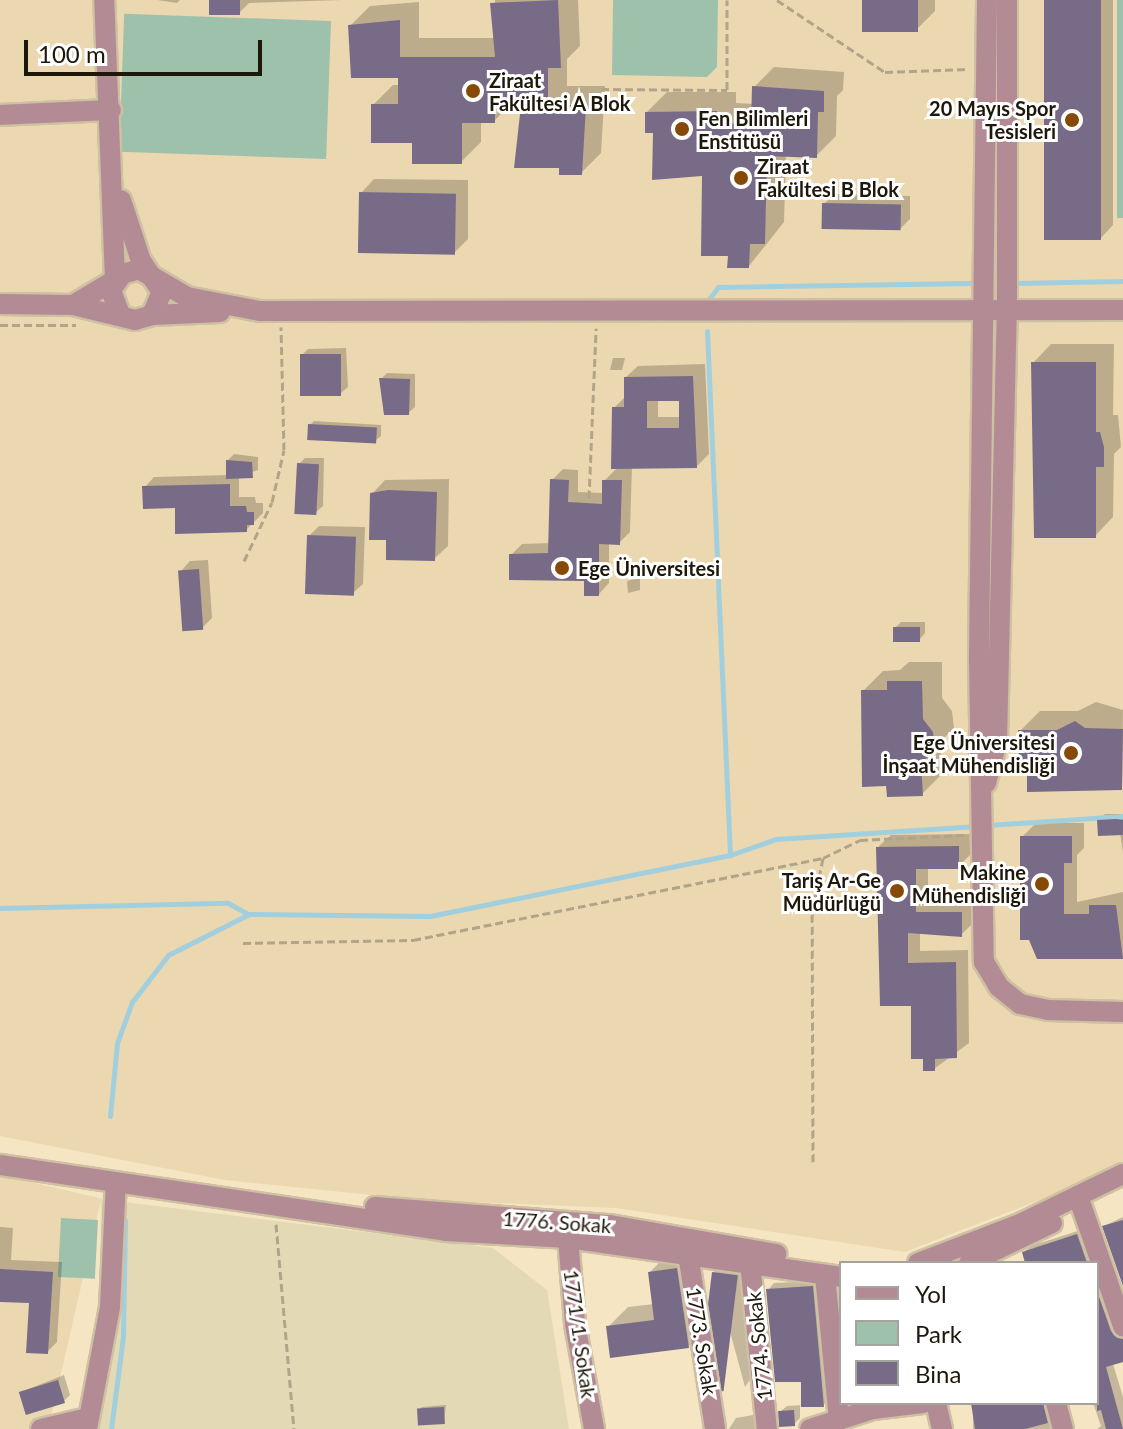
<!DOCTYPE html>
<meta charset="utf-8">
<style>
body{margin:0}
#map{position:relative;width:1123px;height:1429px;overflow:hidden;background:#f5e5c3;font-family:Lato,sans-serif}
div>[style]{position:absolute}
.built>*{inset:0;background:#ecd8b0;transform-origin:0 0}
.green>*{inset:0;background:#9ec1ab;transform-origin:0 0}
.sand>*{inset:0;background:#e3d9b5}
.shadow>*{inset:0;background:#0003;transform-origin:0 0}
.stream>*{height:5px;margin:-2.5px;padding:0 2.5px;transform-origin:2.5px;border-radius:2.5px;background:#a2cfdd}
.building>*{inset:0;background:#786b88;transform-origin:0 0}
.path>*{height:3px;margin-top:-1.5px;transform-origin:0;background:repeating-linear-gradient(90deg,#b1a489 0 8px,transparent 0 12px)}
.roads{filter:drop-shadow(2px 0 #cec0a2) drop-shadow(-2px 0 #cec0a2) drop-shadow(0 2px #cec0a2) drop-shadow(0 -2px #cec0a2)}
.minor>*{height:20px;margin:-10px;padding:0 10px;transform-origin:10px;border-radius:10px;background:#b38b95}
.dots>*{width:22px;height:22px;translate:-50% -50%;box-sizing:border-box;border:4px solid #fff;border-radius:50%}
span{translate:-50% -50%;white-space:nowrap;text-align:center;line-height:1.15;-webkit-text-stroke:6px #fff;paint-order:stroke}
.poi-label{font-size:20px;color:#1e180b;font-weight:700}
.left{translate:0 -50%;text-align:left}
.right{translate:-100% -50%;text-align:right}
.street-label{font-size:20px;color:#1e180b}
.legend{position:absolute;left:839px;top:1261px;width:260px;height:144px;box-sizing:border-box;background:#fff;border:2px solid #a5a39d;margin:0;padding:10px 14px;list-style:none;font-size:24px;color:#1e180b}
.legend li{display:flex;align-items:center;gap:16px;height:40px}
.legend b{width:40px;border:2px solid #a5a39d}
.scale{position:absolute;left:24px;top:40px;width:238px;height:36px;box-sizing:border-box;border:4px solid #1e180b;border-top:0;padding-left:10px;font-size:24px;line-height:28px;white-space:nowrap;color:#1e180b;-webkit-text-stroke:6px #fff;paint-order:stroke}
</style>
<div id="map">
<div class="built">
<div style="clip-path:polygon(0 0,1123px 0,1123px 1161px,1050px 1196px,905px 1252px,616px 1208px,421px 1200px,225px 1180px,0 1136px)"></div>
<div style="left:0;top:1175px;width:104px;height:254px;rotate:13deg"></div>
</div>
<div class="green">
<div style="clip-path:polygon(613px 0,718px 0,717px 67px,707px 77px,612px 75px)"></div>
<div style="left:1117px;top:0;width:6px;height:218px"></div>
<div style="left:331px;top:21px;width:138px;height:207px;rotate:92deg"></div>
<div style="left:61px;top:1218px;width:37px;height:59px;rotate:3deg"></div>
</div>
<div class="sand">
<div style="clip-path:polygon(101px 1199px,493px 1248px,547px 1290px,569px 1429px,99px 1429px)"></div>
</div>
<div class="shadow">
<div style="clip-path:polygon(157px 0,180px 0,177px 3px)"></div>
<div style="clip-path:polygon(211px 0,343px 0,249px 3px,239px 13px)"></div>
<div style="clip-path:polygon(495px 0,578px 0,580px 46px,567px 59px,567px 86px,605px 86px,601px 153px,581px 173px,561px 166px,524px 103px,512px 103px,494px 121px,481px 121px,481px 142px,461px 162px,414px 141px,373px 105px,393px 85px,400px 85px,400px 76px,350px 26px,370px 6px,419px 2px,419px 38px,495px 38px)"></div>
<div style="clip-path:polygon(864px 0,935px 0,935px 11px,917px 29px)"></div>
<div style="clip-path:polygon(1046px 0,1113px 0,1113px 225px,1100px 239px)"></div>
<div style="clip-path:polygon(774px 67px,844px 72px,843px 90px,837px 96px,836px 136px,816px 156px,786px 155px,784px 222px,749px 266px,730px 254px,704px 174px,655px 131px,647px 112px,667px 92px,736px 92px,736px 103px,754px 104px,754px 87px)"></div>
<div style="clip-path:polygon(374px 179px,468px 180px,468px 239px,454px 253px,361px 193px)"></div>
<div style="clip-path:polygon(834px 194px,910px 196px,910px 219px,900px 229px,824px 204px)"></div>
<div style="clip-path:polygon(1051px 344px,1114px 344px,1113px 415px,1118px 415px,1121px 447px,1114px 454px,1113px 517px,1095px 536px,1033px 363px)"></div>
<div style="clip-path:polygon(346px 348px,348px 387px,341px 393px,302px 355px,308px 349px)"></div>
<div style="clip-path:polygon(613px 358px,625px 358px,622px 370px,610px 370px)"></div>
<div style="clip-path:polygon(evenodd,705px 364px,709px 454px,697px 466px,632px 466px,630px 532px,619px 543px,609px 543px,609px 583px,599px 594px,586px 579px,511px 555px,522px 544px,550px 543px,552px 480px,563px 469px,578px 470px,578px 492px,604px 493px,604px 481px,618px 467px,614px 408px,626px 396px,626px 377px,638px 366px,705px 364px,658px 399px,681px 399px,681px 417px,658px 417px,658px 399px)"></div>
<div style="clip-path:polygon(387px 373px,415px 374px,415px 407px,408px 413px,381px 379px)"></div>
<div style="clip-path:polygon(314px 421px,381px 425px,381px 436px,376px 440px,310px 425px)"></div>
<div style="clip-path:polygon(234px 454px,258px 457px,258px 470px,239px 477px,239px 497px,255px 497px,256px 503px,263px 503px,263px 513px,246px 530px,176px 506px,145px 487px,154px 477px,228px 475px,228px 460px)"></div>
<div style="clip-path:polygon(305px 458px,324px 458px,323px 506px,316px 512px,299px 464px)"></div>
<div style="clip-path:polygon(449px 479px,448px 546px,434px 559px,388px 538px,372px 494px,385px 480px)"></div>
<div style="clip-path:polygon(319px 526px,365px 527px,363px 584px,353px 593px,309px 536px)"></div>
<div style="clip-path:polygon(208px 560px,212px 618px,202px 628px,181px 571px,190px 561px)"></div>
<div style="clip-path:polygon(640px 578px,640px 590px,628px 593px,627px 581px)"></div>
<div style="clip-path:polygon(901px 622px,925px 622px,925px 633px,919px 640px,895px 628px)"></div>
<div style="clip-path:polygon(909px 662px,942px 662px,942px 698px,952px 711px,954px 728px,940px 742px,942px 774px,922px 794px,863px 691px,883px 671px,900px 670px)"></div>
<div style="clip-path:polygon(1096px 702px,1123px 710px,1122px 788px,1020px 731px,1040px 711px,1078px 711px)"></div>
<div style="clip-path:polygon(1105px 814px,1123px 814px,1123px 852px,1120px 833px,1099px 821px)"></div>
<div style="clip-path:polygon(1036px 823px,1084px 823px,1084px 848px,1077px 855px,1077px 902px,1123px 892px,1123px 957px,1038px 957px,1022px 837px)"></div>
<div style="clip-path:polygon(971px 834px,971px 854px,958px 867px,928px 867px,928px 900px,974px 900px,974px 922px,961px 935px,920px 932px,920px 951px,968px 950px,969px 1043px,934px 1069px,924px 1056px,878px 847px,891px 835px)"></div>
<div style="clip-path:polygon(1123px 1217px,1123px 1280px,1104px 1226px)"></div>
<div style="clip-path:polygon(0 1227px,13px 1228px,11px 1260px,62px 1262px,57px 1342px,47px 1352px,31px 1301px,0 1300px)"></div>
<div style="clip-path:polygon(1084px 1229px,1095px 1263px,1027px 1263px,1024px 1252px,1031px 1246px)"></div>
<div style="clip-path:polygon(697px 1249px,708px 1327px,688px 1347px,608px 1327px,628px 1307px,654px 1304px,650px 1272px,670px 1252px)"></div>
<div style="clip-path:polygon(720px 1266px,744px 1270px,754px 1374px,745px 1387px,714px 1272px)"></div>
<div style="clip-path:polygon(1097px 1267px,1123px 1327px,1123px 1362px,1113px 1364px,1123px 1397px,1123px 1429px,1097px 1429px,1101px 1426px,1093px 1403px)"></div>
<div style="clip-path:polygon(819px 1281px,830px 1399px,823px 1405px,800px 1405px,800px 1418px,794px 1424px,780px 1412px,787px 1406px,803px 1405px,803px 1380px,768px 1290px,774px 1283px)"></div>
<div style="clip-path:polygon(64px 1375px,70px 1395px,64px 1401px,21px 1392px)"></div>
<div style="left:973px;top:1403px;width:77px;height:26px"></div>
<div style="clip-path:polygon(446px 1405px,444px 1422px,420px 1409px,422px 1407px)"></div>
<div style="clip-path:polygon(759px 1414px,762px 1429px,729px 1429px,736px 1418px)"></div>
</div>
<div class="stream">
<div style="left:1016px;top:283px;width:107px;rotate:-1.1deg"></div>
<div style="left:709px;top:299px;width:15px;rotate:-53deg"></div>
<div style="left:718px;top:287px;width:252px;rotate:-0.9deg"></div>
<div style="left:707px;top:331px;width:525px;rotate:87.49deg"></div>
<div style="left:988px;top:825px;width:135px;rotate:-3.8deg"></div>
<div style="left:0;top:908px;width:228px;rotate:-1.3deg"></div>
<div style="left:228px;top:903px;width:23px;rotate:29deg"></div>
<div style="left:110px;top:1116px;width:73px;rotate:-84.5deg"></div>
<div style="left:117px;top:1043px;width:44px;rotate:-69.9deg"></div>
<div style="left:132px;top:1002px;width:59px;rotate:-52.5deg"></div>
<div style="left:168px;top:955px;width:91px;rotate:-26.8deg"></div>
<div style="left:249px;top:914px;width:181px;rotate:0.6deg"></div>
<div style="left:430px;top:916px;width:306px;rotate:-11.5deg"></div>
<div style="left:730px;top:855px;width:49px;rotate:-19.2deg"></div>
<div style="left:776px;top:839px;width:202px;rotate:-3.7deg"></div>
<div style="left:111px;top:1429px;width:94px;rotate:-82.6deg"></div>
<div style="left:123px;top:1336px;width:116px;rotate:-89deg"></div>
</div>
<div class="building">
<div style="left:209px;top:0;width:31px;height:15px"></div>
<div style="clip-path:polygon(558px 0,561px 68px,548px 68px,548px 105px,586px 105px,582px 175px,559px 175px,559px 168px,514px 168px,521px 105px,495px 105px,495px 123px,462px 123px,462px 164px,412px 164px,412px 143px,371px 143px,371px 104px,398px 104px,398px 78px,351px 78px,348px 25px,400px 20px,400px 57px,495px 57px,490px 3px)"></div>
<div style="left:862px;top:0;width:56px;height:32px"></div>
<div style="left:1044px;top:0;width:57px;height:240px"></div>
<div style="clip-path:polygon(752px 86px,824px 91px,824px 112px,818px 112px,817px 158px,767px 156px,765px 244px,750px 244px,749px 268px,727px 268px,728px 256px,701px 256px,702px 176px,652px 180px,653px 133px,645px 133px,645px 112px,717px 111px,717px 123px,751px 124px)"></div>
<div style="left:359px;top:192px;width:97px;height:61px;rotate:1deg"></div>
<div style="left:822px;top:203px;width:79px;height:26px;rotate:1deg"></div>
<div style="left:300px;top:354px;width:41px;height:42px"></div>
<div style="clip-path:polygon(1031px 362px,1096px 362px,1096px 432px,1100px 432px,1104px 447px,1104px 467px,1096px 467px,1096px 538px,1034px 538px)"></div>
<div style="clip-path:polygon(evenodd,693px 376px,697px 468px,611px 469px,612px 407px,624px 407px,624px 377px,693px 376px,647px 401px,679px 401px,679px 428px,647px 428px,647px 401px)"></div>
<div style="clip-path:polygon(379px 378px,410px 379px,409px 415px,384px 415px)"></div>
<div style="left:308px;top:424px;width:69px;height:16px;rotate:3deg"></div>
<div style="clip-path:polygon(226px 460px,252px 462px,253px 478px,226px 479px)"></div>
<div style="left:297px;top:463px;width:22px;height:51px;rotate:3deg"></div>
<div style="clip-path:polygon(550px 479px,569px 480px,568px 502px,602px 504px,602px 480px,622px 480px,620px 545px,599px 544px,599px 596px,584px 596px,584px 581px,509px 580px,509px 554px,548px 553px)"></div>
<div style="clip-path:polygon(230px 484px,230px 506px,246px 506px,247px 512px,254px 512px,254px 525px,247px 525px,247px 532px,175px 534px,175px 508px,143px 509px,142px 486px)"></div>
<div style="clip-path:polygon(388px 490px,437px 492px,435px 561px,386px 560px,386px 540px,369px 540px,370px 493px)"></div>
<div style="left:307px;top:535px;width:49px;height:59px;rotate:2deg"></div>
<div style="left:199px;top:569px;width:61px;height:21px;rotate:86deg"></div>
<div style="left:893px;top:627px;width:27px;height:15px"></div>
<div style="clip-path:polygon(887px 681px,922px 681px,923px 719px,933px 732px,935px 750px,921px 763px,923px 796px,887px 797px,886px 786px,862px 787px,861px 690px,887px 690px)"></div>
<div style="clip-path:polygon(1075px 721px,1085px 728px,1123px 729px,1122px 790px,1027px 792px,1027px 766px,1019px 766px,1018px 730px,1057px 730px)"></div>
<div style="clip-path:polygon(1116px 819px,1123px 820px,1123px 835px,1098px 836px,1097px 820px)"></div>
<div style="clip-path:polygon(1020px 836px,1072px 836px,1072px 863px,1064px 863px,1064px 914px,1089px 914px,1089px 905px,1116px 905px,1123px 959px,1037px 959px,1029px 940px,1020px 940px)"></div>
<div style="clip-path:polygon(959px 846px,959px 869px,916px 869px,916px 912px,962px 912px,962px 937px,908px 933px,908px 963px,956px 962px,957px 1058px,935px 1059px,935px 1071px,923px 1071px,923px 1059px,911px 1059px,911px 1006px,880px 1006px,876px 847px)"></div>
<div style="clip-path:polygon(1123px 1220px,1123px 1286px,1102px 1226px)"></div>
<div style="clip-path:polygon(1077px 1234px,1087px 1263px,1025px 1263px,1022px 1252px)"></div>
<div style="clip-path:polygon(677px 1268px,689px 1348px,610px 1358px,606px 1326px,654px 1320px,648px 1272px)"></div>
<div style="clip-path:polygon(0 1269px,53px 1272px,48px 1354px,26px 1353px,29px 1303px,0 1302px)"></div>
<div style="left:712px;top:1272px;width:26px;height:117px;rotate:7deg"></div>
<div style="clip-path:polygon(813px 1286px,824px 1407px,801px 1407px,801px 1382px,775px 1382px,766px 1289px)"></div>
<div style="clip-path:polygon(1097px 1291px,1111px 1331px,1123px 1339px,1123px 1362px,1106px 1367px,1123px 1429px,1106px 1429px,1101px 1410px,1097px 1411px)"></div>
<div style="left:58px;top:1380px;width:24px;height:41px;rotate:73deg"></div>
<div style="clip-path:polygon(971px 1403px,1043px 1403px,1048px 1423px,1025px 1429px,975px 1429px)"></div>
<div style="left:444px;top:1407px;width:17px;height:27px;rotate:87deg"></div>
<div style="left:794px;top:1410px;width:16px;height:16px;rotate:86deg"></div>
</div>
<div class="path">
<div style="left:777px;top:0;width:130px;rotate:33.7deg"></div>
<div style="left:885px;top:72px;width:83px;rotate:-2.1deg"></div>
<div style="left:601px;top:89px;width:126px;rotate:0.5deg"></div>
<div style="left:727px;top:90px;width:90px;rotate:-90deg"></div>
<div style="left:0;top:325px;width:76px"></div>
<div style="left:589px;top:498px;width:170px;rotate:-87.6deg"></div>
<div style="left:244px;top:561px;width:65px;rotate:-64.6deg"></div>
<div style="left:272px;top:502px;width:53px;rotate:-77deg"></div>
<div style="left:284px;top:450px;width:123px;rotate:-91.4deg"></div>
<div style="left:243px;top:943px;width:170px;rotate:-1deg"></div>
<div style="left:413px;top:940px;width:418px;rotate:-11.3deg"></div>
<div style="left:813px;top:1162px;width:249px;rotate:-90.2deg"></div>
<div style="left:812px;top:913px;width:56px;rotate:-78.7deg"></div>
<div style="left:823px;top:858px;width:41px;rotate:-25.9deg"></div>
<div style="left:860px;top:840px;width:104px;rotate:-2.8deg"></div>
<div style="left:276px;top:1224px;width:206px;rotate:85deg"></div>
</div>
<div class="roads">
<div class="minor">
<div style="left:987px;top:0;width:659px;rotate:90.7deg"></div>
<div style="left:979px;top:659px;width:303px;rotate:89.1deg"></div>
<div style="left:984px;top:962px;width:29px;rotate:59deg"></div>
<div style="left:999px;top:987px;width:27px;rotate:39deg"></div>
<div style="left:1020px;top:1004px;width:29px;rotate:12deg"></div>
<div style="left:1048px;top:1010px;width:75px;rotate:1.5deg"></div>
<div style="left:0;top:115px;width:111px;rotate:-2.6deg"></div>
<div style="left:0;top:304px;width:73px;rotate:0.8deg"></div>
<div style="left:73px;top:305px;width:64px;rotate:13.6deg"></div>
<div style="left:135px;top:320px;width:18px;rotate:-16deg"></div>
<div style="left:152px;top:315px;width:25px;rotate:-67deg"></div>
<div style="left:162px;top:292px;width:37px;rotate:-124deg"></div>
<div style="left:141px;top:261px;width:64px;rotate:-108.2deg"></div>
<div style="left:73px;top:305px;width:49px;rotate:-30.8deg"></div>
<div style="left:115px;top:280px;width:280px;rotate:-92.2deg"></div>
<div style="left:120px;top:314px;width:26px;rotate:-111deg"></div>
<div style="left:111px;top:290px;width:19px;rotate:-55deg"></div>
<div style="left:122px;top:274px;width:18px;rotate:-16deg"></div>
<div style="left:139px;top:269px;width:56px;rotate:30.3deg"></div>
<div style="left:187px;top:297px;width:74px;rotate:10.9deg"></div>
<div style="left:260px;top:311px;width:863px;rotate:-0.07deg"></div>
<div style="left:152px;top:315px;width:68px;rotate:-2.5deg"></div>
<div style="left:986px;top:783px;width:42px;rotate:-75deg"></div>
<div style="left:997px;top:742px;width:433px;rotate:-88.7deg"></div>
<div style="left:1007px;top:309px;width:309px;rotate:-90deg"></div>
<div style="left:0;top:1165px;width:451px;rotate:8.4deg"></div>
<div style="left:446px;top:1231px;width:122px;rotate:3.3deg"></div>
<div style="left:568px;top:1238px;width:276px;rotate:8.1deg"></div>
<div style="left:1078px;top:1196px;width:138px;rotate:70.9deg"></div>
<div style="left:375px;top:1207px;width:236px;rotate:4.4deg"></div>
<div style="left:610px;top:1225px;width:169px;rotate:9.9deg"></div>
<div style="left:568px;top:1238px;width:86px;rotate:85.3deg"></div>
<div style="left:575px;top:1324px;width:107px;rotate:79.7deg"></div>
<div style="left:688px;top:1254px;width:177px;rotate:81.2deg"></div>
<div style="left:750px;top:1263px;width:167px;rotate:84.2deg"></div>
<div style="left:918px;top:1263px;width:111px;rotate:-21deg"></div>
<div style="left:1022px;top:1223px;width:112px;rotate:-25.9deg"></div>
<div style="left:969px;top:1263px;width:92px;rotate:-25.7deg"></div>
<div style="left:825px;top:1275px;width:146px;rotate:84.5deg"></div>
<div style="left:936px;top:1403px;width:27px;rotate:77deg"></div>
<div style="left:1056px;top:1403px;width:27px;rotate:75deg"></div>
<div style="left:41px;top:1429px;width:47px;rotate:-13.4deg"></div>
<div style="left:87px;top:1429px;width:124px;rotate:-79.3deg"></div>
<div style="left:110px;top:1307px;width:125px;rotate:-87.3deg"></div>
<div style="left:810px;top:1429px;width:66px;rotate:-17.6deg"></div>
<div style="left:873px;top:1409px;width:50px;rotate:-6.8deg"></div>
</div>
</div>
<div class="dots">
<div style="left:473px;top:91px;background:#864907"></div>
<div style="left:1072px;top:120px;background:#864907"></div>
<div style="left:682px;top:129px;background:#864907"></div>
<div style="left:741px;top:178px;background:#864907"></div>
<div style="left:562px;top:568px;background:#864907"></div>
<div style="left:1071px;top:753px;background:#864907"></div>
<div style="left:1042px;top:884px;background:#864907"></div>
<div style="left:897px;top:891px;background:#864907"></div>
</div>
<div class="poi-label">
<span class="left" style="left:489px;top:92px">Ziraat<br>Fakültesi A Blok</span>
<span class="right" style="left:1056px;top:120px">20 Mayıs Spor<br>Tesisleri</span>
<span class="left" style="left:698px;top:130px">Fen Bilimleri<br>Enstitüsü</span>
<span class="left" style="left:757px;top:178px">Ziraat<br>Fakültesi B Blok</span>
<span class="left" style="left:578px;top:568px">Ege Üniversitesi</span>
<span class="right" style="left:1055px;top:754px">Ege Üniversitesi<br>İnşaat Mühendisliği</span>
<span class="right" style="left:1026px;top:884px">Makine<br>Mühendisliği</span>
<span class="right" style="left:881px;top:892px">Tariş Ar-Ge<br>Müdürlüğü</span>
</div>
<div class="street-label">
<span style="left:557px;top:1222px;rotate:4deg">1776. Sokak</span>
<span style="left:580px;top:1334px;rotate:82deg">1771/1. Sokak</span>
<span style="left:702px;top:1341px;rotate:81deg">1773. Sokak</span>
<span style="left:759px;top:1346px;rotate:-96deg">1774. Sokak</span>
</div>
<ul class="legend">
<li><b style="height:10px;background:#b38b95"></b>Yol</li>
<li><b style="height:22px;background:#9ec1ab"></b>Park</li>
<li><b style="height:22px;background:#786b88"></b>Bina</li>
</ul>
<div class="scale">100 m</div>
</div>
